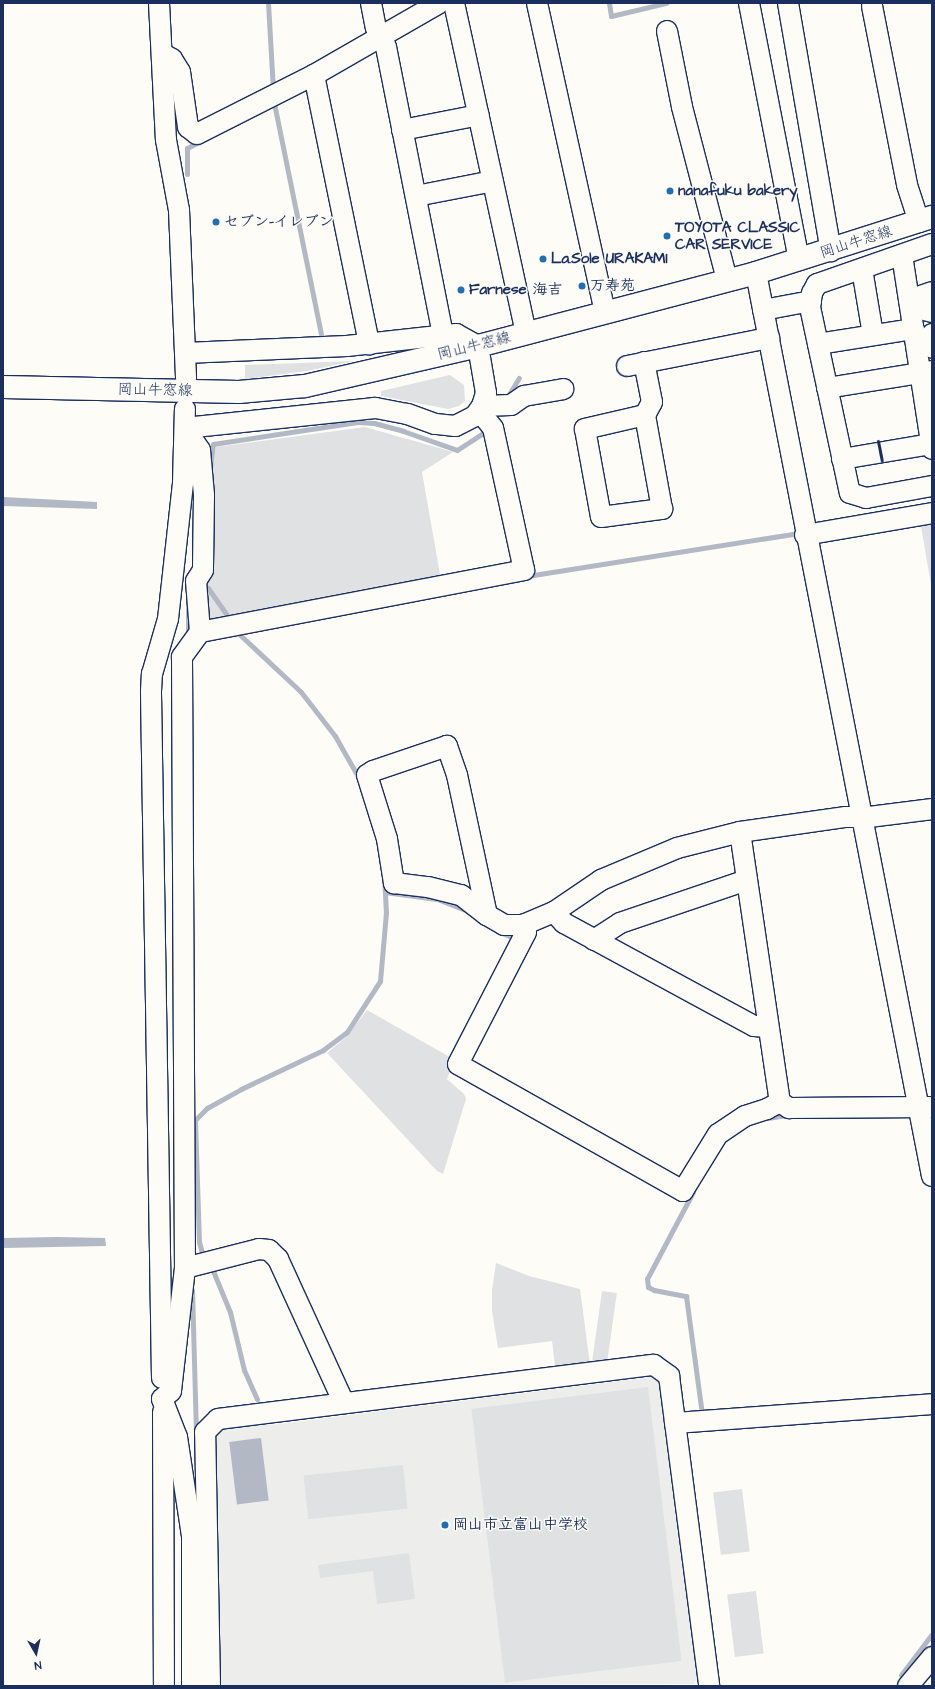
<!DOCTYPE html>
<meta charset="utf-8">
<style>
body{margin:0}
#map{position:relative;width:935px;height:1689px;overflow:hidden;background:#fdfcf7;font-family:"Architects Daughter","Klee One",sans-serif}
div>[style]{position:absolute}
.built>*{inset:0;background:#edeeec}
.green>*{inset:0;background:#e0e1e3;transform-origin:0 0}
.water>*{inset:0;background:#b3b8c5;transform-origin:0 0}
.stream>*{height:5px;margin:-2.5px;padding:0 2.5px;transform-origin:2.5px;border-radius:2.5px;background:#b3b8c5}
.roads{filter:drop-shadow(1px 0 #1b2f5e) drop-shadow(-1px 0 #1b2f5e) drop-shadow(0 1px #1b2f5e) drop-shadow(0 -1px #1b2f5e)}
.minor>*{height:20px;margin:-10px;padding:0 10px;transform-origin:10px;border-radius:10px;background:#fdfcf7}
.major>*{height:22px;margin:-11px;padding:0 11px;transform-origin:11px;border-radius:11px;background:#fdfcf7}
.rail>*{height:3px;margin:-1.5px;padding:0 1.5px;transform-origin:1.5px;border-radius:1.5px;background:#1b2f5e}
.dots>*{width:11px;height:11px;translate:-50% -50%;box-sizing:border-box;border:2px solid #fdfcf7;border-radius:50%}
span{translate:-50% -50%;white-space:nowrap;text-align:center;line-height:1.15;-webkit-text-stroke:3px #fdfcf7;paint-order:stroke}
.poi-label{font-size:15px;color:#1b2f5e;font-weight:700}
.left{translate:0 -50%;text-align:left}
.street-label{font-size:15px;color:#1b2f5e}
.frame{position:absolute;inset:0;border:4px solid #1b2f5e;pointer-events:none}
.north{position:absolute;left:16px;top:1633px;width:40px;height:40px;-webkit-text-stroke:3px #fdfcf7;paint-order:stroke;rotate:171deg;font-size:11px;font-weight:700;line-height:16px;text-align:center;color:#1b2f5e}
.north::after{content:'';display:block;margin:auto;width:14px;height:18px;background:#1b2f5e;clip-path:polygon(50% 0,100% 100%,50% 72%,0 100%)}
</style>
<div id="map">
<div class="built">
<div style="clip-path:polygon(651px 1377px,659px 1383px,698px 1677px,694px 1684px,215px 1686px,211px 1435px,219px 1426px,268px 1419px,270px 1425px)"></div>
</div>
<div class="green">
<div style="clip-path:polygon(354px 361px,307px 371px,245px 379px,245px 365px)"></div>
<div style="clip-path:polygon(450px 375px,464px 385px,465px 401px,459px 406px,448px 409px,381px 396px,381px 391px)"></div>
<div style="clip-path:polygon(365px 427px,453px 452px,422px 472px,441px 580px,203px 623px,201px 583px,210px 572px,212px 471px,216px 447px)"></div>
<div style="clip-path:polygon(932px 517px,932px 591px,920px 520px)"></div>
<div style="clip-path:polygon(367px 1010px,455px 1060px,447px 1079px,464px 1094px,466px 1099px,443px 1174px,437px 1171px,327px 1053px,345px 1038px)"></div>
<div style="clip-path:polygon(496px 1263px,529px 1276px,580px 1289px,590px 1365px,558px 1370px,558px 1365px,555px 1366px,552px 1341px,498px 1348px,492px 1311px,492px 1290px)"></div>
<div style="left:602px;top:1291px;width:15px;height:74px;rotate:8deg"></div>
<div style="left:648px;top:1387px;width:276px;height:178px;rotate:83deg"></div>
<div style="left:403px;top:1465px;width:44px;height:100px;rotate:84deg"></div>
<div style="left:742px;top:1489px;width:63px;height:29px;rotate:83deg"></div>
<div style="clip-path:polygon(409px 1553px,415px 1599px,377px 1604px,373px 1571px,320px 1578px,318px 1565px)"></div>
<div style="left:756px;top:1591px;width:63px;height:29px;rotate:83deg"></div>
</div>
<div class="water">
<div style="clip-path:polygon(3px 497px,97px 502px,97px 509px,3px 506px)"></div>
<div style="clip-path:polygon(57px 1237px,105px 1238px,106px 1246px,3px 1248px,3px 1238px)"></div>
<div style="left:261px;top:1438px;width:63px;height:32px;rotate:83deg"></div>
</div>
<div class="stream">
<div style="left:268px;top:3px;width:88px;rotate:86.7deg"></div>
<div style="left:609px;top:3px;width:13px;rotate:81deg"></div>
<div style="left:611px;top:16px;width:57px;rotate:-13.3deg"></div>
<div style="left:274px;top:103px;width:236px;rotate:78.5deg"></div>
<div style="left:187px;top:174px;width:26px;rotate:-90deg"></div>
<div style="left:187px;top:148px;width:16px;rotate:-27deg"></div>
<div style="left:508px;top:396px;width:21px;rotate:-59deg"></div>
<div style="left:210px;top:468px;width:24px;rotate:-83deg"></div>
<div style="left:213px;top:444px;width:146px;rotate:-8.7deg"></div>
<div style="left:357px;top:422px;width:17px;rotate:3deg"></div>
<div style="left:374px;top:423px;width:30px;rotate:15deg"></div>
<div style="left:403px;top:431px;width:57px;rotate:19.4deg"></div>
<div style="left:457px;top:450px;width:35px;rotate:-33deg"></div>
<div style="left:527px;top:576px;width:269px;rotate:-9deg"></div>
<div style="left:208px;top:588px;width:33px;rotate:55deg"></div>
<div style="left:188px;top:633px;width:31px;rotate:-90deg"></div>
<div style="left:238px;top:633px;width:86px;rotate:43.1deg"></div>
<div style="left:301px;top:692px;width:56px;rotate:52.3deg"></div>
<div style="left:335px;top:736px;width:51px;rotate:60.4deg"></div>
<div style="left:385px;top:892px;width:52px;rotate:7.7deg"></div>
<div style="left:437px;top:899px;width:33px;rotate:21deg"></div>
<div style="left:502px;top:933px;width:11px;rotate:22deg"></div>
<div style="left:512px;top:937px;width:6px;rotate:-18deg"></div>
<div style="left:768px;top:1118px;width:20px;rotate:-9deg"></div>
<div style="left:693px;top:1192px;width:98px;rotate:117.9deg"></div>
<div style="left:647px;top:1279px;width:8px;rotate:83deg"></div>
<div style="left:648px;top:1287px;width:7px;rotate:27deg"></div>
<div style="left:654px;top:1290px;width:33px;rotate:11deg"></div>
<div style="left:686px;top:1296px;width:119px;rotate:82.3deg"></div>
<div style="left:702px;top:1414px;width:2px"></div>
<div style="left:207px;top:1257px;width:6px;rotate:-141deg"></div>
<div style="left:202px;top:1253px;width:11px;rotate:-105deg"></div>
<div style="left:199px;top:1242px;width:122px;rotate:-91.9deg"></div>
<div style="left:195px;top:1120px;width:17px;rotate:-45deg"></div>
<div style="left:207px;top:1108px;width:39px;rotate:-29deg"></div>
<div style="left:241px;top:1089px;width:91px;rotate:-25.4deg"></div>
<div style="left:323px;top:1050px;width:30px;rotate:-37deg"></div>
<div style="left:347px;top:1032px;width:61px;rotate:-57.1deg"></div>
<div style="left:380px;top:981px;width:68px;rotate:-85deg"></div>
<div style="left:386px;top:913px;width:34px;rotate:-93deg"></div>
<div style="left:211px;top:1266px;width:50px;rotate:67.6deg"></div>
<div style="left:230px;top:1312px;width:60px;rotate:76.4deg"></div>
<div style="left:244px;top:1370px;width:32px;rotate:66deg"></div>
<div style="left:192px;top:1290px;width:144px;rotate:88.4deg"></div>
<div style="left:901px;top:1675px;width:51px;rotate:-52.9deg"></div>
</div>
<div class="roads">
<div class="minor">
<div style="left:159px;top:3px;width:137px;rotate:87.1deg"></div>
<div style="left:166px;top:140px;width:71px;rotate:79.5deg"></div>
<div style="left:179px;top:210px;width:169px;rotate:87.6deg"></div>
<div style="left:371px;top:3px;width:25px;rotate:79deg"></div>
<div style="left:376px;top:28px;width:21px;rotate:62deg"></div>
<div style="left:386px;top:47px;width:294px;rotate:78.8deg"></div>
<div style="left:454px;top:3px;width:338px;rotate:77.7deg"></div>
<div style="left:537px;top:3px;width:315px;rotate:77.6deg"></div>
<div style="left:749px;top:3px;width:262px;rotate:79deg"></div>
<div style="left:788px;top:3px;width:252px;rotate:80.2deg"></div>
<div style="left:872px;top:6px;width:182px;rotate:78.9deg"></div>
<div style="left:907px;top:185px;width:39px;rotate:72deg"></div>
<div style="left:667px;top:31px;width:77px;rotate:78.8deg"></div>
<div style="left:682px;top:107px;width:179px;rotate:75.4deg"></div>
<div style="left:163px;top:54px;width:10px;rotate:29deg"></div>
<div style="left:172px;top:59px;width:15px;rotate:58deg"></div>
<div style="left:180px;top:72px;width:56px;rotate:81.7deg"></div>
<div style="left:188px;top:127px;width:11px;rotate:38deg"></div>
<div style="left:197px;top:134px;width:131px;rotate:-26.8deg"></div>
<div style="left:314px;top:75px;width:144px;rotate:-29.9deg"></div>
<div style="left:314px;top:75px;width:275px;rotate:78.4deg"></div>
<div style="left:402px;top:130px;width:78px;rotate:-11deg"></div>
<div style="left:416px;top:196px;width:78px;rotate:-11deg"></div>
<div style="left:932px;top:244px;width:122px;rotate:160.8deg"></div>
<div style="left:817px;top:284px;width:10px;rotate:119deg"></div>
<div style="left:812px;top:293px;width:14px;rotate:98deg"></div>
<div style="left:810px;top:307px;width:190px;rotate:77.9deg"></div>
<div style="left:850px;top:493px;width:17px;rotate:17deg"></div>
<div style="left:866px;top:498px;width:67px;rotate:-10.3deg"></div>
<div style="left:902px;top:255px;width:196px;rotate:81.2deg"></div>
<div style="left:862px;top:269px;width:67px;rotate:80.5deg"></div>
<div style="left:756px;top:273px;width:920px;rotate:78.97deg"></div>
<div style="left:909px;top:300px;width:24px;rotate:-19deg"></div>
<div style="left:763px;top:310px;width:49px;rotate:-10.6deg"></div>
<div style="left:911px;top:310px;width:10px;rotate:-6deg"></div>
<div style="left:921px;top:309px;width:11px;rotate:15deg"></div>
<div style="left:932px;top:334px;width:10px;rotate:101deg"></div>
<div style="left:930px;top:344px;width:4px;rotate:63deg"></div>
<div style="left:818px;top:344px;width:97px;rotate:-8.9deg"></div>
<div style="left:185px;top:353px;width:162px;rotate:-2.5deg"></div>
<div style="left:347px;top:346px;width:110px;rotate:-6.3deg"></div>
<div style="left:456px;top:334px;width:25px;rotate:29deg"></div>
<div style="left:478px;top:346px;width:48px;rotate:80.3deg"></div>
<div style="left:486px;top:393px;width:14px;rotate:107deg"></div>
<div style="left:482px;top:406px;width:12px;rotate:125deg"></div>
<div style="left:475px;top:416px;width:22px;rotate:153deg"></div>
<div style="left:455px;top:426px;width:20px;rotate:-174deg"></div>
<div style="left:435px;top:424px;width:30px;rotate:-160deg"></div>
<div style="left:407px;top:414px;width:33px;rotate:-169deg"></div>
<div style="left:375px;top:408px;width:191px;rotate:174deg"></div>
<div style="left:185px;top:428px;width:27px;rotate:56deg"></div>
<div style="left:200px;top:450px;width:45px;rotate:84.9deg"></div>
<div style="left:204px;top:495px;width:75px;rotate:90.8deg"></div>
<div style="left:203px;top:570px;width:13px;rotate:122deg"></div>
<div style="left:196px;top:581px;width:51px;rotate:85.5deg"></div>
<div style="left:200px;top:632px;width:31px;rotate:126deg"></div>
<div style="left:182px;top:657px;width:611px;rotate:89.72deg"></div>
<div style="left:185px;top:1268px;width:124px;rotate:96.5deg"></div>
<div style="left:171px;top:1391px;width:12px;rotate:138deg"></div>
<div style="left:162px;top:1399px;width:41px;rotate:68.5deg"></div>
<div style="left:177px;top:1437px;width:100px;rotate:81.4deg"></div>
<div style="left:192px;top:1536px;width:150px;rotate:90deg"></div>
<div style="left:644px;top:362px;width:41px;rotate:78.7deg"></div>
<div style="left:652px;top:402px;width:15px;rotate:118deg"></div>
<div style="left:645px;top:415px;width:62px;rotate:166.9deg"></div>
<div style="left:585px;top:429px;width:89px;rotate:79.7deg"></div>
<div style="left:601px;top:517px;width:62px;rotate:-7.5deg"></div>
<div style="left:662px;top:509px;width:96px;rotate:-100.3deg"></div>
<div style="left:627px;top:366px;width:145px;rotate:-11.2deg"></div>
<div style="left:827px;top:388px;width:106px;rotate:-9.2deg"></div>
<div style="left:482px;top:406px;width:29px;rotate:-2deg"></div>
<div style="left:511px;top:405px;width:16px;rotate:-35deg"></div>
<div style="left:524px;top:396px;width:40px;rotate:-10deg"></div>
<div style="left:842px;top:459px;width:91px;rotate:-9.5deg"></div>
<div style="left:805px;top:535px;width:129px;rotate:-9.8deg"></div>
<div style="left:200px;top:632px;width:330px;rotate:-10.8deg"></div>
<div style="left:524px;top:570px;width:145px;rotate:-102.3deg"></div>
<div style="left:493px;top:428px;width:22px;rotate:-129deg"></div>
<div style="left:740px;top:832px;width:273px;rotate:81.6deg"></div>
<div style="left:780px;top:1102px;width:11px;rotate:34deg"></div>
<div style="left:789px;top:1108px;width:142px;rotate:-0.4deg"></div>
<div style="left:554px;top:912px;width:15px;rotate:48deg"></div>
<div style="left:564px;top:923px;width:216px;rotate:28.5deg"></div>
<div style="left:754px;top:1026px;width:14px;rotate:4deg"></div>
<div style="left:487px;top:915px;width:143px;rotate:-102.1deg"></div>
<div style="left:457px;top:775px;width:31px;rotate:-109deg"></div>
<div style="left:447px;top:746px;width:78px;rotate:161.3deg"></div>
<div style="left:373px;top:771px;width:7px;rotate:146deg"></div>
<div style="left:367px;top:775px;width:67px;rotate:72.6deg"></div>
<div style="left:387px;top:839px;width:45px;rotate:81deg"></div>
<div style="left:394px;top:883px;width:34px;rotate:7deg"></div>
<div style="left:428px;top:887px;width:34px;rotate:14deg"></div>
<div style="left:461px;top:895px;width:33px;rotate:38deg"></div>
<div style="left:487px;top:915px;width:20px;rotate:30deg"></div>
<div style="left:504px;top:925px;width:19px"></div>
<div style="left:594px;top:940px;width:31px;rotate:-33deg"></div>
<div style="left:620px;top:923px;width:134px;rotate:-18.7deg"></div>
<div style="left:780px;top:1102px;width:15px;rotate:152deg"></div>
<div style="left:767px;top:1109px;width:23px;rotate:162deg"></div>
<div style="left:745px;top:1116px;width:32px;rotate:146deg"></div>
<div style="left:718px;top:1134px;width:67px;rotate:121.6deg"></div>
<div style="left:683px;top:1191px;width:258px;rotate:-150.6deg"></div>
<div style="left:458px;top:1064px;width:148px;rotate:-62.7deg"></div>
<div style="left:526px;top:932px;width:8px;rotate:-113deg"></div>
<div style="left:523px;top:925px;width:34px;rotate:-23deg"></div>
<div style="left:554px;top:912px;width:57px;rotate:-34.2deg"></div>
<div style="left:601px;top:880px;width:82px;rotate:-22.8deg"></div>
<div style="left:677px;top:848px;width:65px;rotate:-14.3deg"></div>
<div style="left:740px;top:832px;width:107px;rotate:-8.1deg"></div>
<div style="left:846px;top:817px;width:23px"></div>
<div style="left:869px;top:817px;width:64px;rotate:-7.2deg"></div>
<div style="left:185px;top:1268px;width:76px;rotate:-14.4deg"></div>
<div style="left:259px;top:1249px;width:10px;rotate:6deg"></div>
<div style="left:269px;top:1250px;width:13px;rotate:45deg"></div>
<div style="left:278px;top:1259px;width:158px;rotate:65.4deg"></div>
<div style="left:162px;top:1378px;width:687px;rotate:-90.92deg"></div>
<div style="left:151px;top:691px;width:17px;rotate:-87deg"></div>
<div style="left:152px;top:674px;width:57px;rotate:-73.8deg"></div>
<div style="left:168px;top:619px;width:137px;rotate:-83.7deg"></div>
<div style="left:183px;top:483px;width:74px;rotate:-88.5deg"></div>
<div style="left:163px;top:1412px;width:274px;rotate:89.8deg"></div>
<div style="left:675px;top:1423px;width:258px;rotate:-4.2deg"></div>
<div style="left:210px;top:1686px;width:254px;rotate:-91.1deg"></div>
<div style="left:205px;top:1432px;width:18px;rotate:-45deg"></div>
<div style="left:218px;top:1419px;width:439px;rotate:-7.1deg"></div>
<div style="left:654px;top:1365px;width:19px;rotate:36deg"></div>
<div style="left:669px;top:1376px;width:313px;rotate:82.6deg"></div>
<div style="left:908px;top:1686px;width:38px;rotate:-50deg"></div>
</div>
<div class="major">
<div style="left:3px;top:387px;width:236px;rotate:1.2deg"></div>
<div style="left:239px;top:392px;width:66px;rotate:-5.2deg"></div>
<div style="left:305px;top:386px;width:178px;rotate:-13deg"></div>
<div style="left:478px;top:346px;width:287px;rotate:-14.7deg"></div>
<div style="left:756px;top:273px;width:185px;rotate:-17.7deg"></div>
</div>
</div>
<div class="rail">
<div style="left:878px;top:441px;width:20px;rotate:79deg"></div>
</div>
<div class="dots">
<div style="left:670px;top:191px;background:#1f6fb2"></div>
<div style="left:216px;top:222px;background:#1f6fb2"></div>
<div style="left:667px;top:236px;background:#1f6fb2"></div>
<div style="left:543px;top:259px;background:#1f6fb2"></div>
<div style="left:582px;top:286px;background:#1f6fb2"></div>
<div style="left:461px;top:290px;background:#1f6fb2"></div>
<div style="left:445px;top:1525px;background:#1f6fb2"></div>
</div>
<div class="poi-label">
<span class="left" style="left:678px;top:191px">nanafuku bakery</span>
<span class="left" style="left:224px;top:222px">セブン-イレブン</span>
<span class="left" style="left:675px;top:236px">TOYOTA CLASSIC<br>CAR SERVICE</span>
<span class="left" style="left:551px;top:259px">La.Sole URAKAMI</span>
<span class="left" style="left:590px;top:286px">万寿苑</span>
<span class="left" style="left:469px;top:290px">Farnese 海吉</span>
<span class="left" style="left:453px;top:1525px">岡山市立富山中学校</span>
</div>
<div class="street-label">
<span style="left:856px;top:242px;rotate:-18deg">岡山牛窓線</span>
<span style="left:474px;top:346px;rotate:-14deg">岡山牛窓線</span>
<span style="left:155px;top:390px;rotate:1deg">岡山牛窓線</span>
</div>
<div class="frame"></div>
<div class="north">N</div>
</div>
